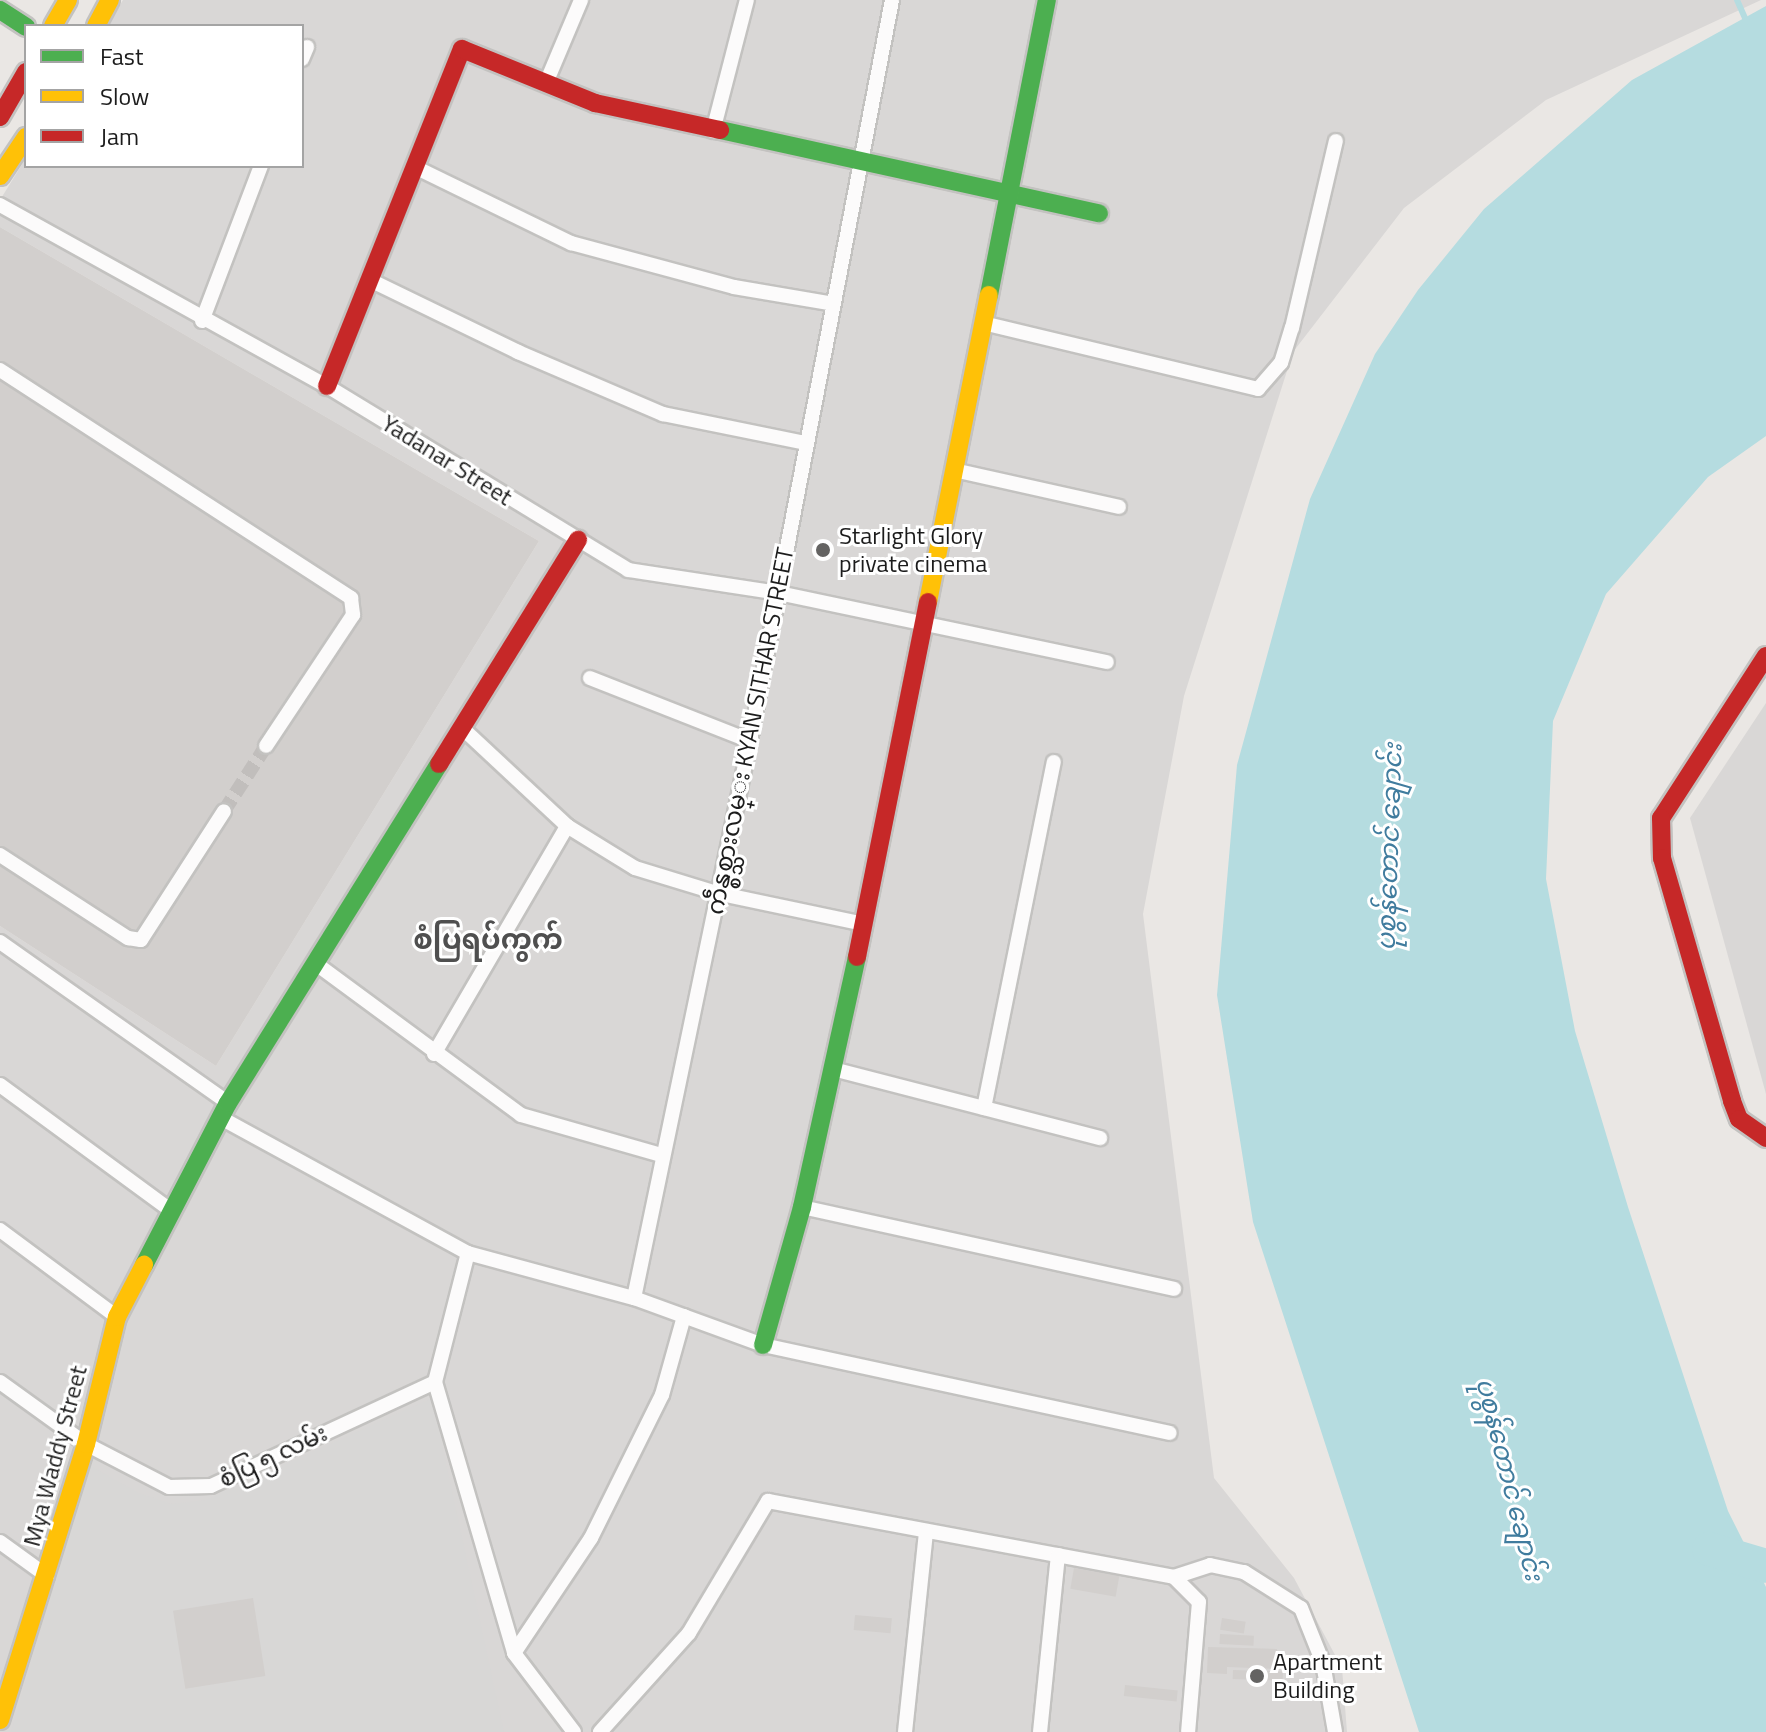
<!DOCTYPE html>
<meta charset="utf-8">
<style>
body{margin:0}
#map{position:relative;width:1766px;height:1732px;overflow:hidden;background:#eae7e4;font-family:"Titillium Web","Noto Sans Myanmar",sans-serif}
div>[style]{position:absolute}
.residential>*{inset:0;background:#d9d7d6}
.religious>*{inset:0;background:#d8d7d6}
.water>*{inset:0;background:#b5dce0}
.stream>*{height:6px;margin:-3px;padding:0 3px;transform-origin:3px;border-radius:3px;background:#b5dce0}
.river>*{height:34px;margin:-17px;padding:0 17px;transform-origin:17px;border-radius:17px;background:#b5dce0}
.building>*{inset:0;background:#d2cfcd;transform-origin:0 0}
.street-tunnel>*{height:14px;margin-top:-7px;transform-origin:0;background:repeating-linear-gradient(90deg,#c1bebc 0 14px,transparent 0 21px)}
.roads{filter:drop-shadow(2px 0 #c3c2c0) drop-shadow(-2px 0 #c3c2c0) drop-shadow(0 2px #c3c2c0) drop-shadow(0 -2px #c3c2c0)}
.street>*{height:14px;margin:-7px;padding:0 7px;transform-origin:7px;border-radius:7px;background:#fcfbfb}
.fast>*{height:18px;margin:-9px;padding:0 9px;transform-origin:9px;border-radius:9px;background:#4caf50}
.slow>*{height:18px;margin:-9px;padding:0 9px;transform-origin:9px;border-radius:9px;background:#ffc107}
.jam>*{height:18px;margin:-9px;padding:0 9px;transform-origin:9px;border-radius:9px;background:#c62828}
.dots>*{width:22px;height:22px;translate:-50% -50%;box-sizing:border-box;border:4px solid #fff;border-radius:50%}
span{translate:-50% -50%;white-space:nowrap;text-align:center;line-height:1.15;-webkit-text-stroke:6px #fff;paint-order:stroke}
.street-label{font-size:24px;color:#1c1c1c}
.poi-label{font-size:24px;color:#1c1c1c}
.left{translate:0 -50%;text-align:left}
.water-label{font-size:26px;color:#407c9e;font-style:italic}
.quarter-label{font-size:28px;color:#4f4f4f;font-weight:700}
.legend{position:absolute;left:24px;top:24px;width:280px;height:144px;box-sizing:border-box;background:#fff;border:2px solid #a4a4a4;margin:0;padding:10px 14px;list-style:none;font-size:24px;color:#1c1c1c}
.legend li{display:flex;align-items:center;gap:16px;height:40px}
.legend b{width:40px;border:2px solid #a4a4a4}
</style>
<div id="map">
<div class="residential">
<div style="clip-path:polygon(123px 0,1761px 0,1546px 100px,1404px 208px,1293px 352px,1184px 696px,1143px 914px,1214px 1478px,1294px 1578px,1342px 1668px,1347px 1732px,0 1732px,0 926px,216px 1066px,539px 541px,0 227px,0 200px,26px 158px,26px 166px,302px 166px,302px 26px,107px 26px)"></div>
<div style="clip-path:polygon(1766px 703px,1766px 1094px,1690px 818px)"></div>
</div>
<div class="religious">
<div style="clip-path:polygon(432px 1398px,504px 1732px,11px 1732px,89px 1465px,139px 1493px,171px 1504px,206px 1500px)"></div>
</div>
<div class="water">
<div style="clip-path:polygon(1766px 6px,1766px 436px,1708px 477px,1606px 594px,1553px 721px,1546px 879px,1575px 1031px,1628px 1207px,1728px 1511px,1766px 1587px,1766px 1732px,1419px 1732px,1253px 1222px,1217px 995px,1237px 765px,1310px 499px,1375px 354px,1418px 290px,1484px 209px,1632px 80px)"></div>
</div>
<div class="stream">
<div style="left:1737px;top:0;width:24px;rotate:66deg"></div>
</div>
<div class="river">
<div style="left:1709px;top:1549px;width:59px;rotate:16.6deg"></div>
</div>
<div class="building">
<div style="clip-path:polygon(0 227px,539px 541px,216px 1066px,0 926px)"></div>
<div style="left:1074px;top:1568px;width:46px;height:21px;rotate:10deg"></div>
<div style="left:253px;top:1598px;width:79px;height:81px;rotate:81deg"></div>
<div style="left:855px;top:1615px;width:37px;height:15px;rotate:5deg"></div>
<div style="left:1222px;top:1618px;width:24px;height:12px;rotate:9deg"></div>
<div style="left:1220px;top:1634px;width:34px;height:10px;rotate:3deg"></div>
<div style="clip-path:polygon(1208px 1647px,1277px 1649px,1278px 1669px,1227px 1667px,1227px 1674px,1207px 1673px)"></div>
<div style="left:1233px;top:1670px;width:50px;height:9px;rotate:2deg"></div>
<div style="left:1125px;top:1685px;width:53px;height:11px;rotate:6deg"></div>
</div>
<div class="street-tunnel">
<div style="left:224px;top:811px;width:77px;rotate:-57.1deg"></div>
</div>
<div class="roads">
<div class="street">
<div style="left:302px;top:59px;width:13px;rotate:-67deg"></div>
<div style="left:546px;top:83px;width:90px;rotate:-67.1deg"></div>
<div style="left:713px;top:131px;width:135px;rotate:-75.5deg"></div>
<div style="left:415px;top:167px;width:174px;rotate:26deg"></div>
<div style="left:571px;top:243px;width:169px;rotate:15.1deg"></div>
<div style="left:734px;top:287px;width:101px;rotate:9.6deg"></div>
<div style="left:0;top:205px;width:374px;rotate:29deg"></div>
<div style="left:327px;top:386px;width:353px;rotate:31.4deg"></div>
<div style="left:628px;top:570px;width:153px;rotate:8.7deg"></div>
<div style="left:779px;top:593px;width:335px;rotate:11.9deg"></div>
<div style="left:370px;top:280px;width:165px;rotate:25.9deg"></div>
<div style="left:518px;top:352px;width:158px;rotate:23.2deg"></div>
<div style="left:663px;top:414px;width:146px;rotate:11.5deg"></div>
<div style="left:202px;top:321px;width:166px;rotate:-69.2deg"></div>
<div style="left:983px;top:323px;width:283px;rotate:13.5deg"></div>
<div style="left:1258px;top:389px;width:35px;rotate:-49deg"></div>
<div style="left:1281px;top:363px;width:37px;rotate:-73deg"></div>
<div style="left:1292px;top:328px;width:192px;rotate:-76.8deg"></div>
<div style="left:0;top:370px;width:419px;rotate:33deg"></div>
<div style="left:351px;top:598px;width:17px;rotate:83deg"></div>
<div style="left:353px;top:615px;width:157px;rotate:123.6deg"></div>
<div style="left:954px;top:470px;width:169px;rotate:12.6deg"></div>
<div style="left:590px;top:678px;width:172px;rotate:21.5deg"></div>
<div style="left:462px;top:728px;width:144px;rotate:43deg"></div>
<div style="left:567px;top:826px;width:80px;rotate:31.7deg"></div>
<div style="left:635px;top:868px;width:86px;rotate:17deg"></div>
<div style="left:717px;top:893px;width:150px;rotate:11.9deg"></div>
<div style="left:0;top:855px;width:153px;rotate:33deg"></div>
<div style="left:128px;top:938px;width:13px;rotate:9deg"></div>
<div style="left:141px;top:940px;width:153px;rotate:-57.2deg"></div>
<div style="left:0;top:942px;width:279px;rotate:35.2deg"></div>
<div style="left:315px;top:963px;width:256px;rotate:36.4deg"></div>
<div style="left:521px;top:1115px;width:146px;rotate:15.9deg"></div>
<div style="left:434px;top:1054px;width:264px;rotate:-59.7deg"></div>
<div style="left:833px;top:1069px;width:276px;rotate:14.5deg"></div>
<div style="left:0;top:1085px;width:211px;rotate:36.3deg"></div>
<div style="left:984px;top:1108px;width:353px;rotate:-78.6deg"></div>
<div style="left:221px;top:1118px;width:281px;rotate:28.7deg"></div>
<div style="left:468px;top:1253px;width:172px;rotate:15.2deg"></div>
<div style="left:634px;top:1298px;width:137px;rotate:20deg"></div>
<div style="left:763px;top:1345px;width:416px;rotate:12.2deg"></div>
<div style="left:802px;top:1207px;width:381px;rotate:12.4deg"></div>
<div style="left:0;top:1230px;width:146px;rotate:36.6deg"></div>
<div style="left:634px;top:1298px;width:569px;rotate:-78.24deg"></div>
<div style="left:750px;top:741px;width:754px;rotate:-79.15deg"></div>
<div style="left:0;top:1382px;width:106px;rotate:35.8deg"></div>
<div style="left:86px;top:1444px;width:93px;rotate:27.4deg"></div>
<div style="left:169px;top:1487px;width:42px;rotate:-1.4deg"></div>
<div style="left:211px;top:1486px;width:247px;rotate:-24.9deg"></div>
<div style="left:435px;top:1382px;width:133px;rotate:-75.7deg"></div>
<div style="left:435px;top:1382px;width:282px;rotate:73.7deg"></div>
<div style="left:0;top:1542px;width:58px;rotate:35.9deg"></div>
<div style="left:1174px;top:1577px;width:35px;rotate:45deg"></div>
<div style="left:1199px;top:1602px;width:130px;rotate:94.8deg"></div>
<div style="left:574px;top:1732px;width:99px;rotate:-127.2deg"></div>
<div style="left:514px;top:1653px;width:138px;rotate:-56.2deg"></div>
<div style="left:591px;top:1538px;width:160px;rotate:-63.6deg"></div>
<div style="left:662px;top:1395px;width:82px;rotate:-74.4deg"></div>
<div style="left:600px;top:1732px;width:133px;rotate:-48deg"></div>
<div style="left:689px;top:1633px;width:154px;rotate:-59.1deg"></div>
<div style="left:768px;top:1501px;width:413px;rotate:10.6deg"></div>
<div style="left:1174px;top:1577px;width:38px;rotate:-18deg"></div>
<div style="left:1210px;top:1565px;width:35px;rotate:12deg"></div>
<div style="left:1244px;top:1572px;width:67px;rotate:32.3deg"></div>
<div style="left:1301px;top:1608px;width:59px;rotate:68.2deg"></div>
<div style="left:1323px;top:1663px;width:70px;rotate:80.1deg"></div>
<div style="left:905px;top:1732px;width:201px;rotate:-84deg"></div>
<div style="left:1040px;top:1732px;width:178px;rotate:-84.2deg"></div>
</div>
<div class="fast">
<div style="left:0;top:10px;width:31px;rotate:33deg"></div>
<div style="left:720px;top:130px;width:388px;rotate:12.4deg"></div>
<div style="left:989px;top:295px;width:301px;rotate:-78.9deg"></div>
<div style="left:144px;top:1265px;width:182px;rotate:-62.6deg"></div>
<div style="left:228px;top:1103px;width:399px;rotate:-58.1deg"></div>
<div style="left:763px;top:1345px;width:143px;rotate:-74.2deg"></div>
<div style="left:802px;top:1207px;width:256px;rotate:-77.6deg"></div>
</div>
<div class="slow">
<div style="left:53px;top:26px;width:30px;rotate:-60deg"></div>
<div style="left:96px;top:26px;width:30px;rotate:-62deg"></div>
<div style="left:0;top:176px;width:47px;rotate:-56.3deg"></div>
<div style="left:928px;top:602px;width:313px;rotate:-78.8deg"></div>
<div style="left:0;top:1720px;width:289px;rotate:-72.7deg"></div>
<div style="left:86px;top:1444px;width:131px;rotate:-76.3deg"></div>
<div style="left:117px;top:1317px;width:59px;rotate:-62.6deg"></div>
</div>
<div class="jam">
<div style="left:0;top:117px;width:52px;rotate:-60deg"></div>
<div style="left:327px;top:386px;width:363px;rotate:-68.2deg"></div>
<div style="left:462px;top:49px;width:144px;rotate:22.1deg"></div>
<div style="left:595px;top:103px;width:128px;rotate:12.2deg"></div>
<div style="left:1766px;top:656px;width:193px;rotate:122.9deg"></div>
<div style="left:1661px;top:818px;width:40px;rotate:88.6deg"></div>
<div style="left:1662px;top:858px;width:253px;rotate:73.9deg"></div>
<div style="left:1732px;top:1101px;width:19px;rotate:69deg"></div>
<div style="left:1739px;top:1119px;width:33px;rotate:35deg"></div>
<div style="left:439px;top:764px;width:264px;rotate:-58.2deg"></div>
<div style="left:857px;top:957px;width:362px;rotate:-78.7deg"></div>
</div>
</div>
<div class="dots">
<div style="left:823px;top:550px;background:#646362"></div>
<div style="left:1257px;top:1676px;background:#646362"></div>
</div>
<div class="street-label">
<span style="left:447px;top:460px;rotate:32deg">Yadanar Street</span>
<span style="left:750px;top:731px;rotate:-79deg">ကဵန္စစ္သားလမ္း KYAN SITHAR STREET</span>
<span style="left:55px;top:1456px;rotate:-75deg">Mya Waddy Street</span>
<span style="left:273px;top:1456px;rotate:-25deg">စံပြ ၅ လမ်း</span>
</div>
<div class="poi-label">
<span class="left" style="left:839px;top:550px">Starlight Glory<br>private cinema</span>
<span class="left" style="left:1273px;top:1676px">Apartment<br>Building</span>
</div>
<div class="water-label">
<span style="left:1389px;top:847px;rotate:-88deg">ပုစွန်တောင် ချောင်း</span>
<span style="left:1510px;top:1479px;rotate:76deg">ပုစွန်တောင် ချောင်း</span>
</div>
<div class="quarter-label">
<span style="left:488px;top:939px">စံပြရပ်ကွက်</span>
</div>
<ul class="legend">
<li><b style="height:10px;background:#4caf50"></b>Fast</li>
<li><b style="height:10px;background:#ffc107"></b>Slow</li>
<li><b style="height:10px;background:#c62828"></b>Jam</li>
</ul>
</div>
